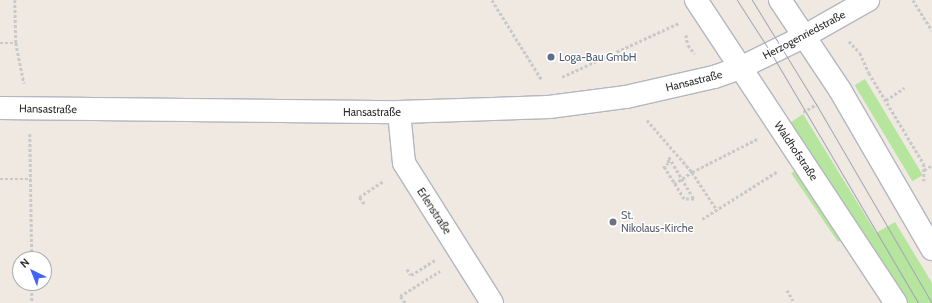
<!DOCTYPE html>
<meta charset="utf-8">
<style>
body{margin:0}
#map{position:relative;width:932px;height:303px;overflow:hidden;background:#efe9e1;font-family:Cabin,sans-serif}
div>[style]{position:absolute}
.green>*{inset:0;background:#b6e59e;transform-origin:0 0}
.path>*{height:2.5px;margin-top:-1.25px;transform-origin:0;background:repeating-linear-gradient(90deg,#c9c9c9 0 3px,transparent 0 5px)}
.roads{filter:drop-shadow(1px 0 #b4b7c1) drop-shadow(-1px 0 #b4b7c1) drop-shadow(0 1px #b4b7c1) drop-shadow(0 -1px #b4b7c1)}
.street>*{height:22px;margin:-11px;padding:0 11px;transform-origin:11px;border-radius:11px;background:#fff}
.secondary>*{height:22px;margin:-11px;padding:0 11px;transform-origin:11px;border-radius:11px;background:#fff}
.tram>*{height:1px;margin:-0.5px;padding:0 0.5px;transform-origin:0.5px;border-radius:0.5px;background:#a3a6b8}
.dots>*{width:11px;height:11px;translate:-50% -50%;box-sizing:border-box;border:2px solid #fff;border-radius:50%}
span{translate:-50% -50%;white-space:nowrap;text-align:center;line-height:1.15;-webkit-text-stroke:3px #fff;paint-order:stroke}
.street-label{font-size:11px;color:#2e2e2e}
.service-label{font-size:11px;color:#4e5e75}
.left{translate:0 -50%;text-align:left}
.worship-label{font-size:11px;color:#5b616d}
.north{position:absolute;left:12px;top:251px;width:40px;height:40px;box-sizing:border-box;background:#fff;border:1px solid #ababab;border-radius:50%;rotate:317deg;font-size:11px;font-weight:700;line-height:16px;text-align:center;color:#2e2e2e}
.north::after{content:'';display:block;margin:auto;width:14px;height:18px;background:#4264fb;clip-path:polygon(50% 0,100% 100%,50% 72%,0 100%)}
</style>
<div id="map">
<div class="green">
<div style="left:865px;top:79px;width:112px;height:12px;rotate:59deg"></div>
<div style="clip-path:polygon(803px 114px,876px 233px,895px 222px,932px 283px,932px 303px,908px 303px,790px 123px)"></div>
<div style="clip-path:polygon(798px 170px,846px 237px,838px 242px,791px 173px)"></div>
</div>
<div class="path">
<div style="left:15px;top:0;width:43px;rotate:88.7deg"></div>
<div style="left:16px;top:43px;width:41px;rotate:78.7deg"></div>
<div style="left:492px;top:0;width:94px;rotate:58deg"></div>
<div style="left:913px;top:0;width:36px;rotate:58deg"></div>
<div style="left:686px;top:35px;width:10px;rotate:79deg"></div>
<div style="left:688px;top:45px;width:11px;rotate:52deg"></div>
<div style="left:849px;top:41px;width:16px;rotate:47deg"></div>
<div style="left:860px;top:53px;width:22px;rotate:66deg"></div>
<div style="left:869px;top:73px;width:106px;rotate:58.9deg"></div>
<div style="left:924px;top:164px;width:17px;rotate:90deg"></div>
<div style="left:0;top:43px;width:16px"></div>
<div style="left:562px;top:77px;width:129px;rotate:-24.8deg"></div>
<div style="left:886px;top:100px;width:22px;rotate:-34deg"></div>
<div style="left:803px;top:112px;width:16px;rotate:-30deg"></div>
<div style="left:647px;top:120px;width:69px;rotate:49.1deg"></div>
<div style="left:692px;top:172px;width:45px;rotate:56.7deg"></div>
<div style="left:30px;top:134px;width:125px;rotate:89.1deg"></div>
<div style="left:663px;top:168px;width:7px;rotate:-45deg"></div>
<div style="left:668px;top:163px;width:6px;rotate:-81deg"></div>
<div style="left:669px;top:157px;width:49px;rotate:59.2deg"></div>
<div style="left:694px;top:199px;width:10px;rotate:180deg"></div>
<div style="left:684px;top:199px;width:38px;rotate:-122deg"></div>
<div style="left:924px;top:170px;width:9px;rotate:-32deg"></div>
<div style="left:0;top:179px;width:31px"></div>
<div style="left:674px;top:184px;width:22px;rotate:-34deg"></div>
<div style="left:692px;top:172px;width:73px;rotate:-26.9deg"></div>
<div style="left:364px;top:204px;width:9px;rotate:-126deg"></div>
<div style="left:359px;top:197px;width:30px;rotate:-33deg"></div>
<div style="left:702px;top:219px;width:90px;rotate:-32.3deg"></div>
<div style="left:407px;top:269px;width:7px;rotate:56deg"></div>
<div style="left:411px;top:275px;width:28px;rotate:-32deg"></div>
<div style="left:32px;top:283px;width:20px;rotate:90deg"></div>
<div style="left:787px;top:290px;width:12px;rotate:59deg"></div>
<div style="left:405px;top:303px;width:9px;rotate:-126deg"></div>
<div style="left:400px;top:296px;width:47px;rotate:-32deg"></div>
</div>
<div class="roads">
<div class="street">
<div style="left:0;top:108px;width:399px;rotate:0.6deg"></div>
<div style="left:399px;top:112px;width:150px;rotate:-1.9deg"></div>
<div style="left:549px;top:107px;width:78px;rotate:-7.4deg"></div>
<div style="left:626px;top:97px;width:90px;rotate:-12.8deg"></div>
<div style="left:714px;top:77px;width:28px;rotate:-19deg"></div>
<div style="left:399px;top:112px;width:51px;rotate:84.4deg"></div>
<div style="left:404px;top:163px;width:165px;rotate:57.8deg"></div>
</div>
<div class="secondary">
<div style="left:696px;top:0;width:363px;rotate:56.6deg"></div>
<div style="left:780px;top:0;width:108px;rotate:56.3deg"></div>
<div style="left:840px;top:90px;width:184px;rotate:59.9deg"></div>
<div style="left:740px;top:68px;width:70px;rotate:-26.2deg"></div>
<div style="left:803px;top:37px;width:75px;rotate:-29.6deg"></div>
</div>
</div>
<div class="tram">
<div style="left:737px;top:0;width:63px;rotate:57.3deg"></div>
<div style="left:771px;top:53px;width:290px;rotate:59.5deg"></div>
<div style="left:752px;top:0;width:122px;rotate:58.4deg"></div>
<div style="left:816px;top:104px;width:230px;rotate:59.8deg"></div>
</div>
<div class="dots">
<div style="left:551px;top:57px;background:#5c6f8a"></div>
<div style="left:613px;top:222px;background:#6b7280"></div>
</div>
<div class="street-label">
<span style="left:804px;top:35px;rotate:-28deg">Herzogenriedstraße</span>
<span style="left:694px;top:81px;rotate:-14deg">Hansastraße</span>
<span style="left:48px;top:109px;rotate:1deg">Hansastraße</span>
<span style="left:372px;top:112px">Hansastraße</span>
<span style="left:796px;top:151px;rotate:56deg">Waldhofstraße</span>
<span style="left:434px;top:211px;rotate:57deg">Erlenstraße</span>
</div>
<div class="service-label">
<span class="left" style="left:559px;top:57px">Loga-Bau GmbH</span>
</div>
<div class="worship-label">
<span class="left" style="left:621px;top:222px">St.<br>Nikolaus-Kirche</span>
</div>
<div class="north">N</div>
</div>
